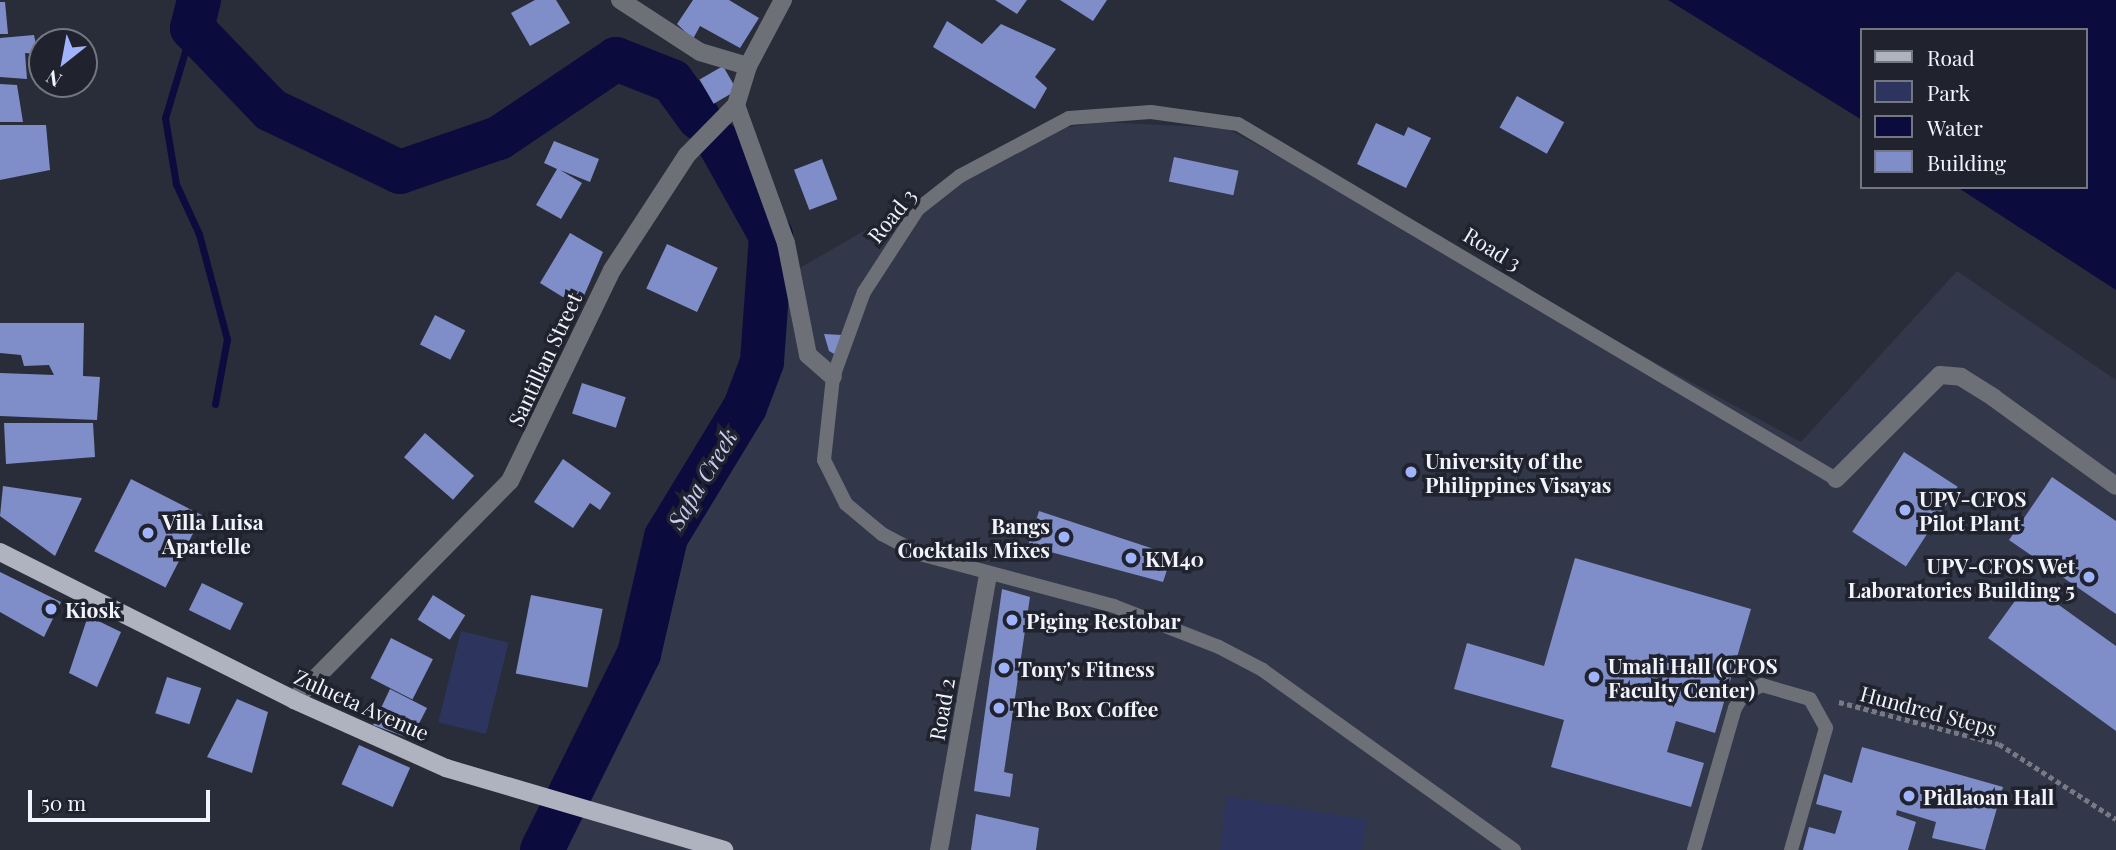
<!DOCTYPE html>
<style>
body{margin:0}
#map{position:relative;width:2116px;height:850px;overflow:hidden;background:#292d39;font-family:"Playfair Display",serif}
div>[style]{position:absolute}
.built>*{inset:0;background:#323749}
.green>*{inset:0;background:#2d355f;transform-origin:0 0}
.water>*{inset:0;background:#0b0c3d}
.stream>*{height:7px;margin:-3.5px;padding:0 3.5px;transform-origin:3.5px;border-radius:3.5px;background:#0b0c3d}
.river>*{height:44px;margin:-22px;padding:0 22px;transform-origin:22px;border-radius:22px;background:#0b0c3d}
.building>*{inset:0;background:#7f8ec9;transform-origin:0 0}
.path>*{height:4.5px;margin-top:-2.25px;transform-origin:0;background:repeating-linear-gradient(90deg,#777a85 0 5px,transparent 0 8.5px)}
.service>*{height:14px;margin:-7px;padding:0 7px;transform-origin:7px;border-radius:7px;background:#6e7077}
.minor>*{height:18px;margin:-9px;padding:0 9px;transform-origin:9px;border-radius:9px;background:#6e7077}
.primary>*{height:18px;margin:-9px;padding:0 9px;transform-origin:9px;border-radius:9px;background:#afb3c0}
.dots>*{width:19px;height:19px;translate:-50% -50%;box-sizing:border-box;border:4px solid #20232e;border-radius:50%}
span{translate:-50% -50%;white-space:nowrap;text-align:center;line-height:1.15;-webkit-text-stroke:7px #20232e;paint-order:stroke}
.street-label{font-size:21px;color:#f1f4fc}
.poi-label{font-size:21px;color:#f1f4fc;font-weight:700}
.left{translate:0 -50%;text-align:left}
.right{translate:-100% -50%;text-align:right}
.water-label{font-size:23px;color:#c6cff1;font-style:italic}
.legend{position:absolute;left:1860px;top:28px;width:228px;height:161px;box-sizing:border-box;background:#20232e;border:2px solid #747780;margin:0;padding:9px 12px;list-style:none;font-size:21px;color:#f1f4fc}
.legend li{display:flex;align-items:center;gap:14px;height:35px}
.legend b{width:35px;border:2px solid #747780}
.north{position:absolute;left:28px;top:28px;width:70px;height:70px;box-sizing:border-box;background:#20232e;border:2px solid #747780;border-radius:50%;rotate:211deg;font-size:19px;font-weight:700;line-height:28px;text-align:center;color:#f1f4fc}
.north::after{content:'';display:block;margin:auto;width:24px;height:32px;background:#a0b3fd;clip-path:polygon(50% 0,100% 100%,50% 72%,0 100%)}
.scale{position:absolute;left:28px;top:790px;width:182px;height:32px;box-sizing:border-box;border:4px solid #f1f4fc;border-top:0;padding-left:9px;font-size:21px;line-height:24px;white-space:nowrap;color:#f1f4fc;-webkit-text-stroke:5px #20232e;paint-order:stroke}
</style>
<div id="map">
<div class="built">
<div style="clip-path:polygon(1099px 122px,1226px 128px,1801px 442px,1957px 271px,2116px 380px,2116px 850px,542px 850px,639px 654px,666px 537px,745px 407px,762px 362px,772px 284px,971px 169px,1052px 130px)"></div>
</div>
<div class="green">
<div style="left:461px;top:631px;width:49px;height:94px;rotate:14deg"></div>
<div style="clip-path:polygon(1226px 796px,1367px 820px,1362px 850px,1220px 850px)"></div>
</div>
<div class="water">
<div style="clip-path:polygon(1668px 0,2116px 0,2116px 290px,1957px 187px,2086px 187px,2086px 30px,1862px 30px,1862px 120px)"></div>
</div>
<div class="stream">
<div style="left:192px;top:28px;width:94px;rotate:106.7deg"></div>
<div style="left:165px;top:118px;width:67px;rotate:80.5deg"></div>
<div style="left:176px;top:184px;width:55px;rotate:65.3deg"></div>
<div style="left:199px;top:234px;width:109px;rotate:75.1deg"></div>
<div style="left:227px;top:339px;width:66px;rotate:100.5deg"></div>
</div>
<div class="river">
<div style="left:199px;top:0;width:29px;rotate:104deg"></div>
<div style="left:192px;top:28px;width:114px;rotate:46.1deg"></div>
<div style="left:271px;top:110px;width:143px;rotate:25.7deg"></div>
<div style="left:400px;top:172px;width:105px;rotate:-19deg"></div>
<div style="left:499px;top:138px;width:141px;rotate:-34deg"></div>
<div style="left:616px;top:59px;width:60px;rotate:21.4deg"></div>
<div style="left:672px;top:81px;width:46px;rotate:53.9deg"></div>
<div style="left:542px;top:850px;width:219px;rotate:-63.7deg"></div>
<div style="left:639px;top:654px;width:120px;rotate:-77deg"></div>
<div style="left:666px;top:537px;width:152px;rotate:-58.7deg"></div>
<div style="left:745px;top:407px;width:48px;rotate:-69.3deg"></div>
<div style="left:762px;top:362px;width:126px;rotate:-85.9deg"></div>
<div style="left:771px;top:236px;width:107px;rotate:-119.2deg"></div>
</div>
<div class="building">
<div style="clip-path:polygon(535px 0,556px 0,570px 23px,530px 46px,511px 13px)"></div>
<div style="clip-path:polygon(693px 0,729px 0,759px 18px,740px 48px,700px 26px,693px 39px,677px 24px)"></div>
<div style="clip-path:polygon(995px 0,1027px 0,1017px 14px)"></div>
<div style="clip-path:polygon(1060px 0,1107px 0,1093px 21px)"></div>
<div style="clip-path:polygon(0 2px,5px 2px,8px 34px,0 34px)"></div>
<div style="clip-path:polygon(947px 21px,982px 44px,1001px 24px,1056px 49px,1035px 77px,1047px 88px,1035px 109px,933px 47px)"></div>
<div style="clip-path:polygon(34px 35px,38px 54px,25px 53px,27px 79px,0 77px,0 38px)"></div>
<div style="left:723px;top:66px;width:28px;height:27px;rotate:60deg"></div>
<div style="clip-path:polygon(0 84px,17px 85px,23px 122px,0 122px)"></div>
<div style="left:1517px;top:96px;width:54px;height:36px;rotate:29deg"></div>
<div style="clip-path:polygon(1376px 123px,1404px 136px,1408px 127px,1431px 138px,1406px 188px,1357px 164px)"></div>
<div style="clip-path:polygon(0 125px,46px 125px,50px 170px,0 180px)"></div>
<div style="clip-path:polygon(554px 141px,599px 159px,590px 182px,560px 170px,582px 183px,561px 219px,536px 205px,557px 169px,544px 163px)"></div>
<div style="left:1174px;top:157px;width:66px;height:25px;rotate:12deg"></div>
<div style="left:822px;top:159px;width:43px;height:30px;rotate:69deg"></div>
<div style="clip-path:polygon(570px 233px,603px 252px,579px 307px,540px 283px)"></div>
<div style="left:667px;top:244px;width:56px;height:49px;rotate:25deg"></div>
<div style="left:435px;top:315px;width:34px;height:33px;rotate:27deg"></div>
<div style="clip-path:polygon(0 323px,84px 323px,83px 376px,100px 377px,97px 420px,0 416px,0 373px,54px 375px,49px 365px,24px 366px,21px 355px,0 353px)"></div>
<div style="clip-path:polygon(824px 334px,842px 335px,836px 355px,829px 351px)"></div>
<div style="left:582px;top:383px;width:46px;height:32px;rotate:18deg"></div>
<div style="clip-path:polygon(4px 423px,93px 423px,95px 457px,6px 464px)"></div>
<div style="left:425px;top:433px;width:65px;height:32px;rotate:41deg"></div>
<div style="left:1904px;top:452px;width:64px;height:95px;rotate:33deg"></div>
<div style="clip-path:polygon(563px 459px,611px 493px,600px 510px,590px 503px,573px 528px,534px 502px)"></div>
<div style="clip-path:polygon(2052px 477px,2116px 521px,2116px 614px,2009px 540px)"></div>
<div style="left:131px;top:479px;width:80px;height:81px;rotate:27deg"></div>
<div style="clip-path:polygon(3px 486px,82px 498px,55px 556px,0 516px)"></div>
<div style="clip-path:polygon(1039px 511px,1172px 555px,1163px 582px,1028px 546px)"></div>
<div style="clip-path:polygon(1575px 558px,1751px 609px,1715px 733px,1676px 721px,1667px 752px,1704px 763px,1691px 807px,1551px 767px,1564px 720px,1454px 689px,1467px 643px,1544px 666px)"></div>
<div style="clip-path:polygon(0 572px,61px 602px,44px 637px,0 612px)"></div>
<div style="left:202px;top:583px;width:46px;height:30px;rotate:26deg"></div>
<div style="clip-path:polygon(2028px 583px,2116px 646px,2116px 731px,1988px 638px)"></div>
<div style="clip-path:polygon(1002px 589px,1030px 597px,1004px 772px,1013px 774px,1010px 797px,974px 791px)"></div>
<div style="left:433px;top:595px;width:38px;height:29px;rotate:32deg"></div>
<div style="left:531px;top:595px;width:73px;height:80px;rotate:11deg"></div>
<div style="clip-path:polygon(88px 616px,121px 632px,97px 687px,69px 673px)"></div>
<div style="left:391px;top:638px;width:47px;height:45px;rotate:27deg"></div>
<div style="left:167px;top:677px;width:36px;height:38px;rotate:18deg"></div>
<div style="clip-path:polygon(390px 689px,427px 708px,411px 739px,373px 725px)"></div>
<div style="clip-path:polygon(237px 699px,268px 712px,252px 773px,207px 757px)"></div>
<div style="left:359px;top:745px;width:56px;height:43px;rotate:24deg"></div>
<div style="clip-path:polygon(1862px 747px,2003px 787px,1985px 850px,1932px 838px,1936px 822px,1897px 810px,1896px 815px,1916px 822px,1908px 850px,1803px 850px,1809px 827px,1835px 834px,1842px 811px,1816px 804px,1824px 774px,1852px 783px)"></div>
<div style="clip-path:polygon(976px 814px,1039px 828px,1036px 850px,971px 850px)"></div>
</div>
<div class="path">
<div style="left:1839px;top:702px;width:165px;rotate:14.7deg"></div>
<div style="left:1999px;top:744px;width:139px;rotate:32.7deg"></div>
</div>
<div class="service">
<div style="left:1514px;top:850px;width:309px;rotate:-144.4deg"></div>
<div style="left:1263px;top:670px;width:50px;rotate:-152.4deg"></div>
<div style="left:1219px;top:647px;width:113px;rotate:-158.7deg"></div>
<div style="left:1114px;top:606px;width:201px;rotate:-165deg"></div>
<div style="left:920px;top:554px;width:43px;rotate:-152.2deg"></div>
<div style="left:882px;top:534px;width:47px;rotate:-140.2deg"></div>
<div style="left:846px;top:504px;width:49px;rotate:-116.6deg"></div>
<div style="left:824px;top:460px;width:83px;rotate:-83.8deg"></div>
<div style="left:833px;top:377px;width:90px;rotate:-70deg"></div>
<div style="left:864px;top:292px;width:99px;rotate:-57deg"></div>
<div style="left:918px;top:209px;width:53px;rotate:-38.2deg"></div>
<div style="left:960px;top:176px;width:123px;rotate:-28deg"></div>
<div style="left:1069px;top:118px;width:82px;rotate:-4.2deg"></div>
<div style="left:1151px;top:112px;width:88px;rotate:7.9deg"></div>
<div style="left:1238px;top:124px;width:695px;rotate:30.7deg"></div>
<div style="left:1694px;top:850px;width:148px;rotate:-73.9deg"></div>
<div style="left:1735px;top:708px;width:15px;rotate:-58deg"></div>
<div style="left:1743px;top:695px;width:21px;rotate:-28deg"></div>
<div style="left:1762px;top:685px;width:50px;rotate:16.3deg"></div>
<div style="left:1810px;top:699px;width:33px;rotate:61deg"></div>
<div style="left:1826px;top:728px;width:127px;rotate:106deg"></div>
</div>
<div class="minor">
<div style="left:620px;top:0;width:95px;rotate:33deg"></div>
<div style="left:700px;top:52px;width:50px;rotate:16.3deg"></div>
<div style="left:736px;top:105px;width:147px;rotate:70.1deg"></div>
<div style="left:786px;top:243px;width:114px;rotate:78.9deg"></div>
<div style="left:808px;top:355px;width:33px;rotate:41deg"></div>
<div style="left:1836px;top:479px;width:147px;rotate:-45deg"></div>
<div style="left:1940px;top:375px;width:21px;rotate:5deg"></div>
<div style="left:1961px;top:377px;width:39px;rotate:32deg"></div>
<div style="left:1994px;top:398px;width:150px;rotate:35.8deg"></div>
<div style="left:294px;top:700px;width:308px;rotate:-45.4deg"></div>
<div style="left:510px;top:481px;width:234px;rotate:-64.2deg"></div>
<div style="left:612px;top:270px;width:137px;rotate:-56.9deg"></div>
<div style="left:687px;top:155px;width:70px;rotate:-45.6deg"></div>
<div style="left:736px;top:105px;width:41px;rotate:-72.9deg"></div>
<div style="left:748px;top:66px;width:75px;rotate:-62.1deg"></div>
<div style="left:939px;top:850px;width:278px;rotate:-79.9deg"></div>
</div>
<div class="primary">
<div style="left:0;top:552px;width:329px;rotate:26.7deg"></div>
<div style="left:294px;top:700px;width:167px;rotate:24.1deg"></div>
<div style="left:446px;top:768px;width:290px;rotate:16.4deg"></div>
</div>
<div class="dots">
<div style="left:1411px;top:472px;background:#a0b3fd"></div>
<div style="left:1905px;top:510px;background:#a0b3fd"></div>
<div style="left:148px;top:533px;background:#a0b3fd"></div>
<div style="left:1064px;top:537px;background:#a0b3fd"></div>
<div style="left:1131px;top:558px;background:#a0b3fd"></div>
<div style="left:2089px;top:577px;background:#a0b3fd"></div>
<div style="left:51px;top:609px;background:#a0b3fd"></div>
<div style="left:1012px;top:620px;background:#a0b3fd"></div>
<div style="left:1004px;top:668px;background:#a0b3fd"></div>
<div style="left:1594px;top:677px;background:#a0b3fd"></div>
<div style="left:999px;top:708px;background:#a0b3fd"></div>
<div style="left:1909px;top:796px;background:#a0b3fd"></div>
</div>
<div class="street-label">
<span style="left:891px;top:215px;rotate:-51deg">Road 3</span>
<span style="left:1493px;top:248px;rotate:31deg">Road 3</span>
<span style="left:544px;top:359px;rotate:-65deg">Santillan Street</span>
<span style="left:362px;top:704px;rotate:24deg">Zulueta Avenue</span>
<span style="left:941px;top:709px;rotate:-80deg">Road 2</span>
<span style="left:1929px;top:710px;rotate:15deg">Hundred Steps</span>
</div>
<div class="poi-label">
<span class="left" style="left:1425px;top:472px">University of the<br>Philippines Visayas</span>
<span class="left" style="left:1919px;top:510px">UPV-CFOS<br>Pilot Plant</span>
<span class="left" style="left:162px;top:533px">Villa Luisa<br>Apartelle</span>
<span class="right" style="left:1050px;top:537px">Bangs<br>Cocktails Mixes</span>
<span class="left" style="left:1145px;top:558px">KM40</span>
<span class="right" style="left:2075px;top:577px">UPV-CFOS Wet<br>Laboratories Building 5</span>
<span class="left" style="left:65px;top:609px">Kiosk</span>
<span class="left" style="left:1026px;top:620px">Piging Restobar</span>
<span class="left" style="left:1608px;top:677px">Umali Hall (CFOS<br>Faculty Center)</span>
<span class="left" style="left:1018px;top:668px">Tony's Fitness</span>
<span class="left" style="left:1013px;top:708px">The Box Coffee</span>
<span class="left" style="left:1923px;top:796px">Pidlaoan Hall</span>
</div>
<div class="water-label">
<span style="left:702px;top:479px;rotate:-59deg">Sapa Creek</span>
</div>
<ul class="legend">
<li><b style="height:9px;background:#afb3c0"></b>Road</li>
<li><b style="height:19px;background:#2d355f"></b>Park</li>
<li><b style="height:19px;background:#0b0c3d"></b>Water</li>
<li><b style="height:19px;background:#7f8ec9"></b>Building</li>
</ul>
<div class="north">N</div>
<div class="scale">50 m</div>
</div>
